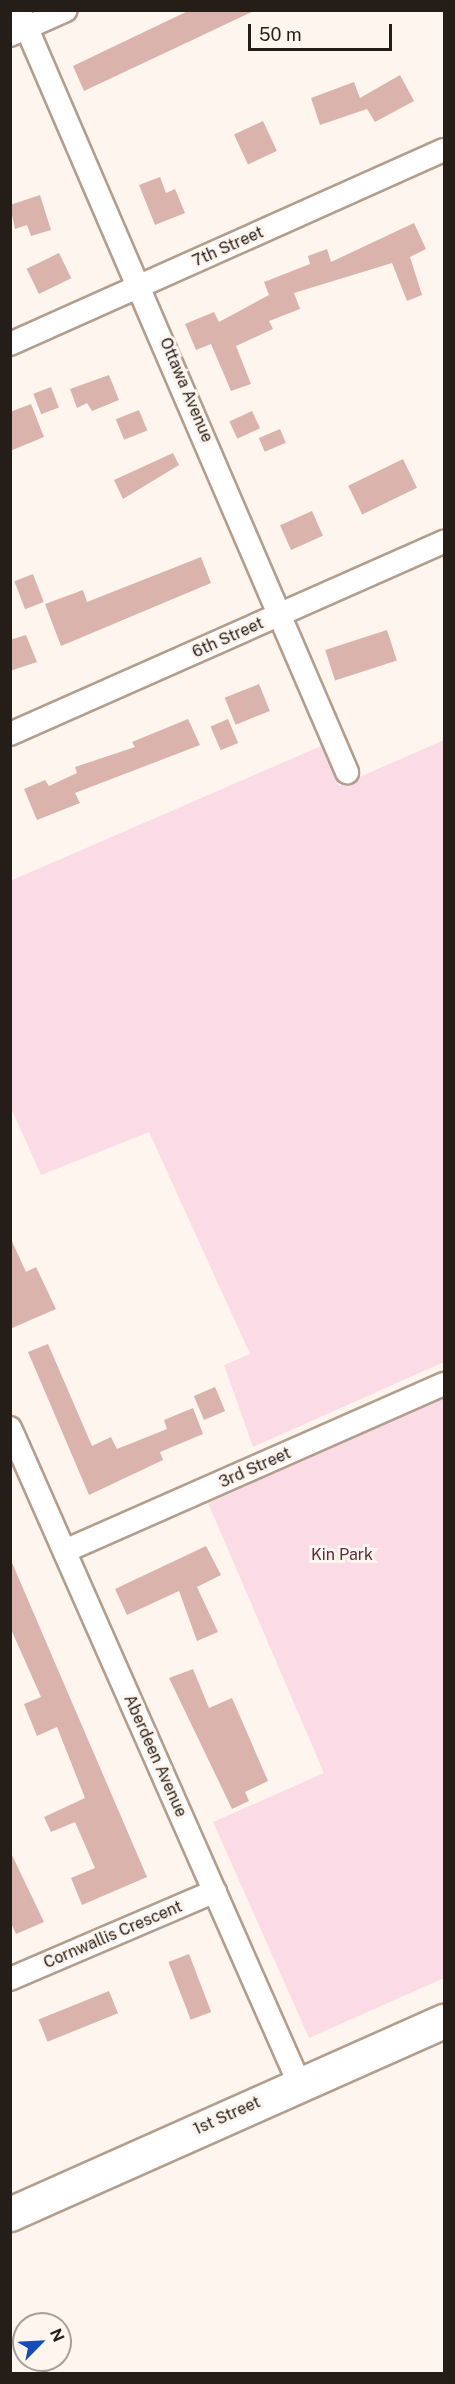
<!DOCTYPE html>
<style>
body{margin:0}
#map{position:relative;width:455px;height:2384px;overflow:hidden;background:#fef5ee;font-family:"Public Sans",sans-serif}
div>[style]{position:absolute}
.green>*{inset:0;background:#fbdce6}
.building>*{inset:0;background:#dbb3ad;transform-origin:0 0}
.roads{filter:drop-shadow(2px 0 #b39e8d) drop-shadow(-2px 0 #b39e8d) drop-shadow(0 2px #b39e8d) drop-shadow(0 -2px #b39e8d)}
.street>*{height:22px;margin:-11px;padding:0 11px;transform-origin:11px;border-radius:11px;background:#fff}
.secondary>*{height:33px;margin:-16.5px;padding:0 16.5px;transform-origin:16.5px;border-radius:16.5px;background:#fff}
span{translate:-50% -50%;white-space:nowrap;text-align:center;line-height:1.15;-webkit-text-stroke:6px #fef5ee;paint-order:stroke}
.street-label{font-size:16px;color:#251d17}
.park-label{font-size:16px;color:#5c2a3e}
.frame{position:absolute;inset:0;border:12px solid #251d17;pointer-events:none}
.north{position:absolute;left:12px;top:2312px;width:60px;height:60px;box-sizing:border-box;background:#fef5ee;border:2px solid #a79f98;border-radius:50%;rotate:66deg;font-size:16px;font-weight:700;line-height:24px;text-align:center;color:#251d17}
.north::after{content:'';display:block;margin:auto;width:21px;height:27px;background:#144db9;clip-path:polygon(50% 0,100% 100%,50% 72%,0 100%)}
.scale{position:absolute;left:248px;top:24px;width:144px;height:27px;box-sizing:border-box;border:3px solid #251d17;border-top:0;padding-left:8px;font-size:18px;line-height:21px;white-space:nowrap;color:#251d17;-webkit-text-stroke:4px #fef5ee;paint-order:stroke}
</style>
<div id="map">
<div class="green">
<div style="clip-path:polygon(444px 740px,444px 1362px,253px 1447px,224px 1365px,250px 1354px,149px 1132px,41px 1175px,11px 1108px,10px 881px,321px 746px,339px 786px)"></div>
<div style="clip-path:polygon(444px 1398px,444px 1978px,309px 2038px,213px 1822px,324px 1773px,208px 1503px)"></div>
</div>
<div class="building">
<div style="clip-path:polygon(190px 10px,256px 10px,84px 91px,73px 66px)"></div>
<div style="clip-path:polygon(400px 75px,414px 101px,375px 122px,367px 109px,320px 125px,311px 98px,354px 82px,360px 98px)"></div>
<div style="left:263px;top:121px;width:33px;height:32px;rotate:65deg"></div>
<div style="clip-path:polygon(160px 177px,166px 193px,175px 189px,185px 213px,155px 225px,139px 185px)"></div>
<div style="clip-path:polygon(40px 195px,51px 230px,31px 236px,27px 225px,15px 229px,10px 205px)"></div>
<div style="clip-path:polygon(414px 223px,426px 249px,410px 257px,422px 295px,407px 301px,392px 263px,294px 293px,300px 309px,269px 321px,273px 329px,236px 346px,251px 384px,231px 391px,211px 344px,196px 350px,185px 324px,214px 312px,219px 322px,269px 295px,264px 282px,310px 264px,308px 256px,327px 249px,331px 262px)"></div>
<div style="left:59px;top:253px;width:28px;height:36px;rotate:64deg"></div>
<div style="clip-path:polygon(109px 375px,119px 400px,92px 411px,87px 403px,77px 408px,70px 389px)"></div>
<div style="left:51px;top:387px;width:22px;height:19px;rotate:69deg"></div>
<div style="clip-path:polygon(31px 404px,44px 437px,10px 451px,10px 412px)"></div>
<div style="left:139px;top:410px;width:22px;height:25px;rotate:68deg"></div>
<div style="left:252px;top:411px;width:19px;height:25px;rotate:65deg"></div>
<div style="left:280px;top:429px;width:15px;height:23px;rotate:67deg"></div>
<div style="clip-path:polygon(173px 453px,179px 465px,123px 499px,114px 480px)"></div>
<div style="left:403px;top:459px;width:32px;height:61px;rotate:64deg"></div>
<div style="left:312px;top:511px;width:27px;height:35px;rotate:66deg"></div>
<div style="clip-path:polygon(201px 557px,211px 583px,61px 646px,45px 604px,83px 590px,87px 602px)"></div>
<div style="left:33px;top:574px;width:30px;height:20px;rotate:69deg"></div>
<div style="left:387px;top:630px;width:32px;height:65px;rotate:72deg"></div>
<div style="clip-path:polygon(26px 635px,37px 662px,10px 671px,10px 640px)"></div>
<div style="left:259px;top:684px;width:29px;height:37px;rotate:68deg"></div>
<div style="clip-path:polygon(188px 719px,200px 745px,75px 793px,80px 803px,37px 820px,24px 789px,45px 780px,49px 786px,77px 773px,75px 767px,135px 747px,132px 742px)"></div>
<div style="left:228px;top:719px;width:26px;height:19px;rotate:67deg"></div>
<div style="clip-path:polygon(10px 1237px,26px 1272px,36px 1267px,56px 1309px,10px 1329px)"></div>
<div style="clip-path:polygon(48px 1344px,92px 1446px,111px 1437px,117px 1449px,167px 1429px,164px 1420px,193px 1408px,203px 1434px,160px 1452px,163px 1460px,89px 1495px,28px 1352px)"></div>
<div style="left:215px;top:1387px;width:26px;height:23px;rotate:67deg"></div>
<div style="clip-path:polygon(206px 1546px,221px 1575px,197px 1587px,218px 1632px,197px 1641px,179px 1591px,127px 1615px,115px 1589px)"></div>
<div style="clip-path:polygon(10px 1558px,147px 1877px,82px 1905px,71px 1878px,95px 1868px,75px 1822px,51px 1832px,44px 1817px,85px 1798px,57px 1727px,37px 1736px,24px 1704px,41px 1697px,10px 1627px)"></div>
<div style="clip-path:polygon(193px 1669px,209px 1708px,232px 1698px,268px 1781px,245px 1792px,249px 1801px,232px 1809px,169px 1678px)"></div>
<div style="clip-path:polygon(10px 1851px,44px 1922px,16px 1934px,10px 1921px)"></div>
<div style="left:189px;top:1954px;width:62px;height:22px;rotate:69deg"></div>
<div style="left:109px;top:1991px;width:24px;height:76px;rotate:68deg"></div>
</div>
<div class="roads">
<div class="street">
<div style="left:19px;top:10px;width:830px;rotate:66.71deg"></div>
<div style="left:10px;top:35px;width:61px;rotate:-24.1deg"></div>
<div style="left:10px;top:344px;width:475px;rotate:-24.1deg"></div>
<div style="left:10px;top:734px;width:475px;rotate:-23.9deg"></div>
<div style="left:10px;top:1428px;width:716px;rotate:66.19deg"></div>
<div style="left:65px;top:1551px;width:414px;rotate:-23.8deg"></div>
<div style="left:10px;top:1979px;width:223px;rotate:-23.2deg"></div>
</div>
<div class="secondary">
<div style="left:10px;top:2214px;width:475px;rotate:-24deg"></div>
</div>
</div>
<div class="street-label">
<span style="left:228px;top:247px;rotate:-24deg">7th Street</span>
<span style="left:186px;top:390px;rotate:67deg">Ottawa Avenue</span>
<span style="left:228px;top:638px;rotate:-24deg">6th Street</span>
<span style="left:255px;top:1468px;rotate:-24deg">3rd Street</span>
<span style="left:155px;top:1756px;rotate:66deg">Aberdeen Avenue</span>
<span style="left:113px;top:1935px;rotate:-23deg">Cornwallis Crescent</span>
<span style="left:227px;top:2116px;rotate:-24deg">1st Street</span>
</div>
<div class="park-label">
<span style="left:342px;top:1555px">Kin Park</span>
</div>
<div class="frame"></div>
<div class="north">N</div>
<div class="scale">50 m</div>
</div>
